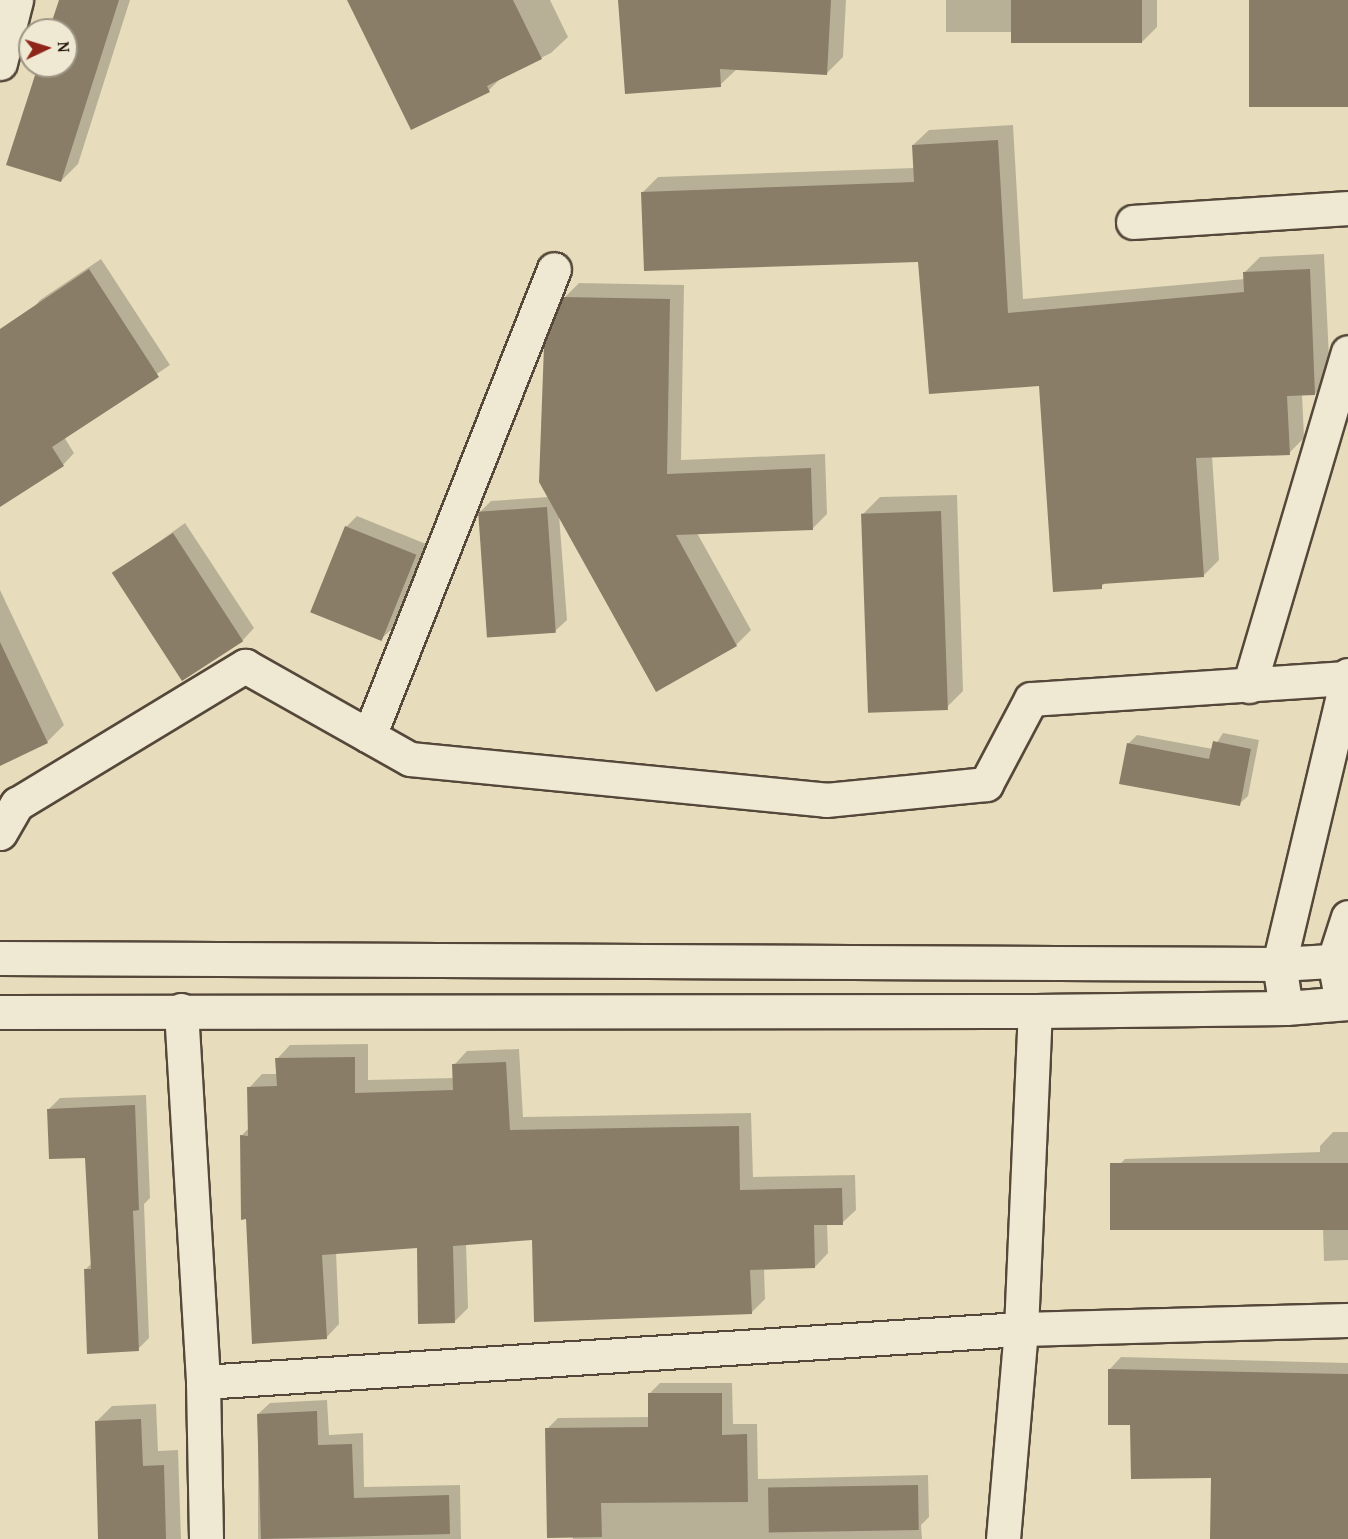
<!DOCTYPE html>
<style>
body{margin:0}
#map{position:relative;width:1348px;height:1539px;overflow:hidden;background:#e7ddbc;font-family:"Gentium Book Plus",serif}
div>[style]{position:absolute}
.shadow>*{inset:0;background:#0003}
.building>*{inset:0;background:#897d68;transform-origin:0 0}
.roads{filter:drop-shadow(2px 0 #55483a) drop-shadow(-2px 0 #55483a) drop-shadow(0 2px #55483a) drop-shadow(0 -2px #55483a)}
.minor>*{height:33px;margin:-16.5px;padding:0 16.5px;transform-origin:16.5px;border-radius:16.5px;background:#efe9d3}
.secondary>*{height:33px;margin:-16.5px;padding:0 16.5px;transform-origin:16.5px;border-radius:16.5px;background:#efe9d3}
span{translate:-50% -50%;white-space:nowrap;text-align:center;line-height:1.15;-webkit-text-stroke:4.5px #efe9d3;paint-order:stroke}
.north{position:absolute;left:18px;top:18px;width:60px;height:60px;box-sizing:border-box;background:#efe9d3;border:2px solid #9e9584;border-radius:50%;rotate:86deg;font-size:16px;font-weight:700;line-height:24px;text-align:center;color:#24160e}
.north::after{content:'';display:block;margin:auto;width:21px;height:27px;background:#8f2418;clip-path:polygon(50% 0,100% 100%,50% 72%,0 100%)}
</style>
<div id="map">
<div class="shadow">
<div style="clip-path:polygon(60px 0,130px 0,78px 164px,61px 181px,39px 66px,66px 66px,66px 30px,51px 30px)"></div>
<div style="clip-path:polygon(348px 0,550px 0,568px 37px,551px 53px,502px 77px,489px 90px)"></div>
<div style="clip-path:polygon(620px 0,846px 0,843px 57px,827px 73px,737px 69px,720px 85px)"></div>
<div style="clip-path:polygon(946px 0,1157px 0,1157px 27px,1141px 43px,1012px 32px,946px 32px)"></div>
<div style="clip-path:polygon(1013px 125px,1023px 299px,1245px 279px,1244px 273px,1260px 257px,1324px 254px,1330px 378px,1315px 394px,1302px 394px,1304px 438px,1289px 453px,1212px 456px,1219px 560px,1204px 575px,1106px 582px,1101px 587px,1040px 384px,919px 260px,642px 193px,658px 177px,914px 168px,913px 145px,929px 130px)"></div>
<div style="clip-path:polygon(101px 259px,170px 365px,64px 437px,74px 453px,63px 465px,0 502px,0 351px,40px 300px)"></div>
<div style="clip-path:polygon(579px 283px,684px 285px,681px 460px,825px 454px,827px 514px,812px 529px,697px 533px,751px 630px,736px 645px,657px 690px,559px 515px,567px 620px,555px 631px,480px 512px,491px 501px,549px 497px,564px 298px)"></div>
<div style="clip-path:polygon(957px 495px,963px 691px,946px 708px,863px 514px,880px 497px)"></div>
<div style="clip-path:polygon(357px 516px,426px 544px,393px 628px,381px 639px,346px 527px)"></div>
<div style="clip-path:polygon(185px 523px,254px 628px,243px 640px,113px 575px)"></div>
<div style="clip-path:polygon(0 590px,64px 725px,47px 742px,0 764px)"></div>
<div style="clip-path:polygon(1223px 733px,1259px 740px,1248px 796px,1239px 804px,1128px 744px,1137px 735px,1213px 749px)"></div>
<div style="clip-path:polygon(368px 1044px,368px 1080px,454px 1078px,454px 1065px,467px 1051px,519px 1049px,523px 1117px,751px 1113px,753px 1177px,855px 1175px,856px 1210px,842px 1223px,827px 1223px,828px 1253px,815px 1267px,764px 1268px,765px 1299px,751px 1313px,534px 1238px,466px 1243px,468px 1308px,455px 1321px,418px 1247px,336px 1252px,339px 1324px,326px 1338px,241px 1136px,249px 1128px,249px 1088px,262px 1074px,278px 1074px,277px 1059px,290px 1045px)"></div>
<div style="clip-path:polygon(146px 1095px,150px 1198px,144px 1204px,149px 1338px,138px 1349px,85px 1270px,92px 1263px,86px 1156px,49px 1109px,60px 1098px)"></div>
<div style="clip-path:polygon(1333px 1132px,1348px 1132px,1348px 1260px,1324px 1261px,1323px 1229px,1112px 1172px,1125px 1159px,1320px 1152px,1320px 1146px)"></div>
<div style="clip-path:polygon(1121px 1357px,1348px 1363px,1348px 1539px,1212px 1539px,1213px 1476px,1132px 1424px,1109px 1370px)"></div>
<div style="clip-path:polygon(660px 1383px,732px 1383px,733px 1424px,757px 1424px,758px 1479px,928px 1475px,929px 1517px,921px 1525px,922px 1539px,573px 1539px,547px 1429px,558px 1418px,650px 1417px,649px 1394px)"></div>
<div style="clip-path:polygon(327px 1400px,329px 1435px,363px 1433px,364px 1487px,460px 1485px,461px 1539px,258px 1539px,258px 1414px,270px 1403px)"></div>
<div style="clip-path:polygon(156px 1404px,158px 1451px,178px 1450px,181px 1539px,100px 1539px,96px 1422px,112px 1406px)"></div>
</div>
<div class="building">
<div style="clip-path:polygon(59px 0,119px 0,61px 182px,6px 165px,38px 66px,66px 66px,66px 30px,49px 30px)"></div>
<div style="clip-path:polygon(347px 0,513px 0,542px 59px,487px 86px,490px 92px,411px 130px)"></div>
<div style="clip-path:polygon(618px 0,831px 0,827px 75px,720px 69px,721px 87px,625px 94px)"></div>
<div style="left:1011px;top:0;width:131px;height:43px"></div>
<div style="left:1249px;top:0;width:99px;height:107px"></div>
<div style="clip-path:polygon(998px 140px,1008px 313px,1244px 292px,1243px 272px,1310px 269px,1315px 395px,1287px 396px,1290px 455px,1196px 458px,1204px 577px,1102px 584px,1102px 589px,1053px 592px,1039px 386px,929px 394px,918px 262px,644px 271px,641px 192px,914px 182px,912px 145px)"></div>
<div style="clip-path:polygon(89px 269px,159px 377px,52px 447px,64px 466px,0 507px,0 329px)"></div>
<div style="clip-path:polygon(563px 297px,670px 299px,667px 474px,811px 468px,813px 530px,676px 535px,737px 646px,656px 692px,539px 482px,544px 346px)"></div>
<div style="left:547px;top:507px;width:126px;height:69px;rotate:86deg"></div>
<div style="left:941px;top:511px;width:199px;height:80px;rotate:88deg"></div>
<div style="left:345px;top:526px;width:77px;height:93px;rotate:22deg"></div>
<div style="left:173px;top:533px;width:129px;height:73px;rotate:57deg"></div>
<div style="clip-path:polygon(0 642px,48px 743px,0 766px)"></div>
<div style="clip-path:polygon(1213px 741px,1251px 749px,1240px 806px,1119px 784px,1127px 743px,1209px 759px)"></div>
<div style="clip-path:polygon(355px 1057px,355px 1093px,453px 1090px,452px 1064px,506px 1062px,510px 1130px,739px 1126px,740px 1190px,842px 1188px,843px 1225px,814px 1225px,815px 1268px,750px 1270px,752px 1314px,534px 1322px,532px 1240px,453px 1246px,455px 1323px,418px 1324px,417px 1248px,322px 1255px,327px 1339px,252px 1344px,246px 1219px,241px 1220px,240px 1135px,248px 1136px,247px 1087px,277px 1086px,275px 1058px)"></div>
<div style="clip-path:polygon(135px 1105px,139px 1210px,133px 1211px,139px 1351px,87px 1354px,84px 1269px,91px 1269px,85px 1158px,49px 1159px,47px 1109px)"></div>
<div style="left:1348px;top:1163px;width:67px;height:238px;rotate:90deg"></div>
<div style="clip-path:polygon(1108px 1369px,1348px 1374px,1348px 1539px,1210px 1539px,1211px 1478px,1131px 1479px,1130px 1425px,1108px 1425px)"></div>
<div style="clip-path:polygon(648px 1393px,722px 1393px,722px 1435px,747px 1434px,748px 1502px,601px 1503px,602px 1537px,547px 1538px,545px 1428px,648px 1427px)"></div>
<div style="clip-path:polygon(317px 1411px,318px 1445px,352px 1444px,354px 1498px,449px 1495px,450px 1534px,261px 1539px,257px 1414px)"></div>
<div style="clip-path:polygon(141px 1419px,143px 1466px,164px 1465px,166px 1539px,98px 1539px,95px 1421px)"></div>
<div style="left:918px;top:1485px;width:45px;height:150px;rotate:89deg"></div>
</div>
<div class="roads">
<div class="minor">
<div style="left:0;top:63px;width:65px;rotate:-75.7deg"></div>
<div style="left:1133px;top:222px;width:215px;rotate:-3.7deg"></div>
<div style="left:1249px;top:686px;width:348px;rotate:-73.5deg"></div>
<div style="left:369px;top:736px;width:502px;rotate:-68.39deg"></div>
<div style="left:0;top:833px;width:34px;rotate:-60deg"></div>
<div style="left:17px;top:804px;width:267px;rotate:-31.2deg"></div>
<div style="left:245px;top:666px;width:189px;rotate:29.4deg"></div>
<div style="left:410px;top:759px;width:418px;rotate:5.6deg"></div>
<div style="left:826px;top:800px;width:161px;rotate:-5.7deg"></div>
<div style="left:986px;top:784px;width:96px;rotate:-62.1deg"></div>
<div style="left:1031px;top:699px;width:318px;rotate:-3.8deg"></div>
<div style="left:1342px;top:1003px;width:44px;rotate:-100.5deg"></div>
<div style="left:1334px;top:960px;width:45px;rotate:-72deg"></div>
<div style="left:1286px;top:1008px;width:45px;rotate:-99deg"></div>
<div style="left:1279px;top:964px;width:297px;rotate:-76.6deg"></div>
<div style="left:181px;top:1010px;width:373px;rotate:86.6deg"></div>
<div style="left:203px;top:1382px;width:157px;rotate:88.9deg"></div>
<div style="left:203px;top:1382px;width:820px;rotate:-3.71deg"></div>
<div style="left:1021px;top:1329px;width:327px;rotate:-1.6deg"></div>
<div style="left:1003px;top:1539px;width:211px;rotate:-85.1deg"></div>
<div style="left:1021px;top:1329px;width:318px;rotate:-87.5deg"></div>
</div>
<div class="secondary">
<div style="left:0;top:958px;width:1279px;rotate:0.27deg"></div>
<div style="left:1279px;top:964px;width:69px;rotate:-3.3deg"></div>
<div style="left:0;top:1012px;width:1035px;rotate:-0.06deg"></div>
<div style="left:1035px;top:1011px;width:251px;rotate:-0.7deg"></div>
<div style="left:1286px;top:1008px;width:62px;rotate:-4.6deg"></div>
</div>
</div>
<div class="north">N</div>
</div>
